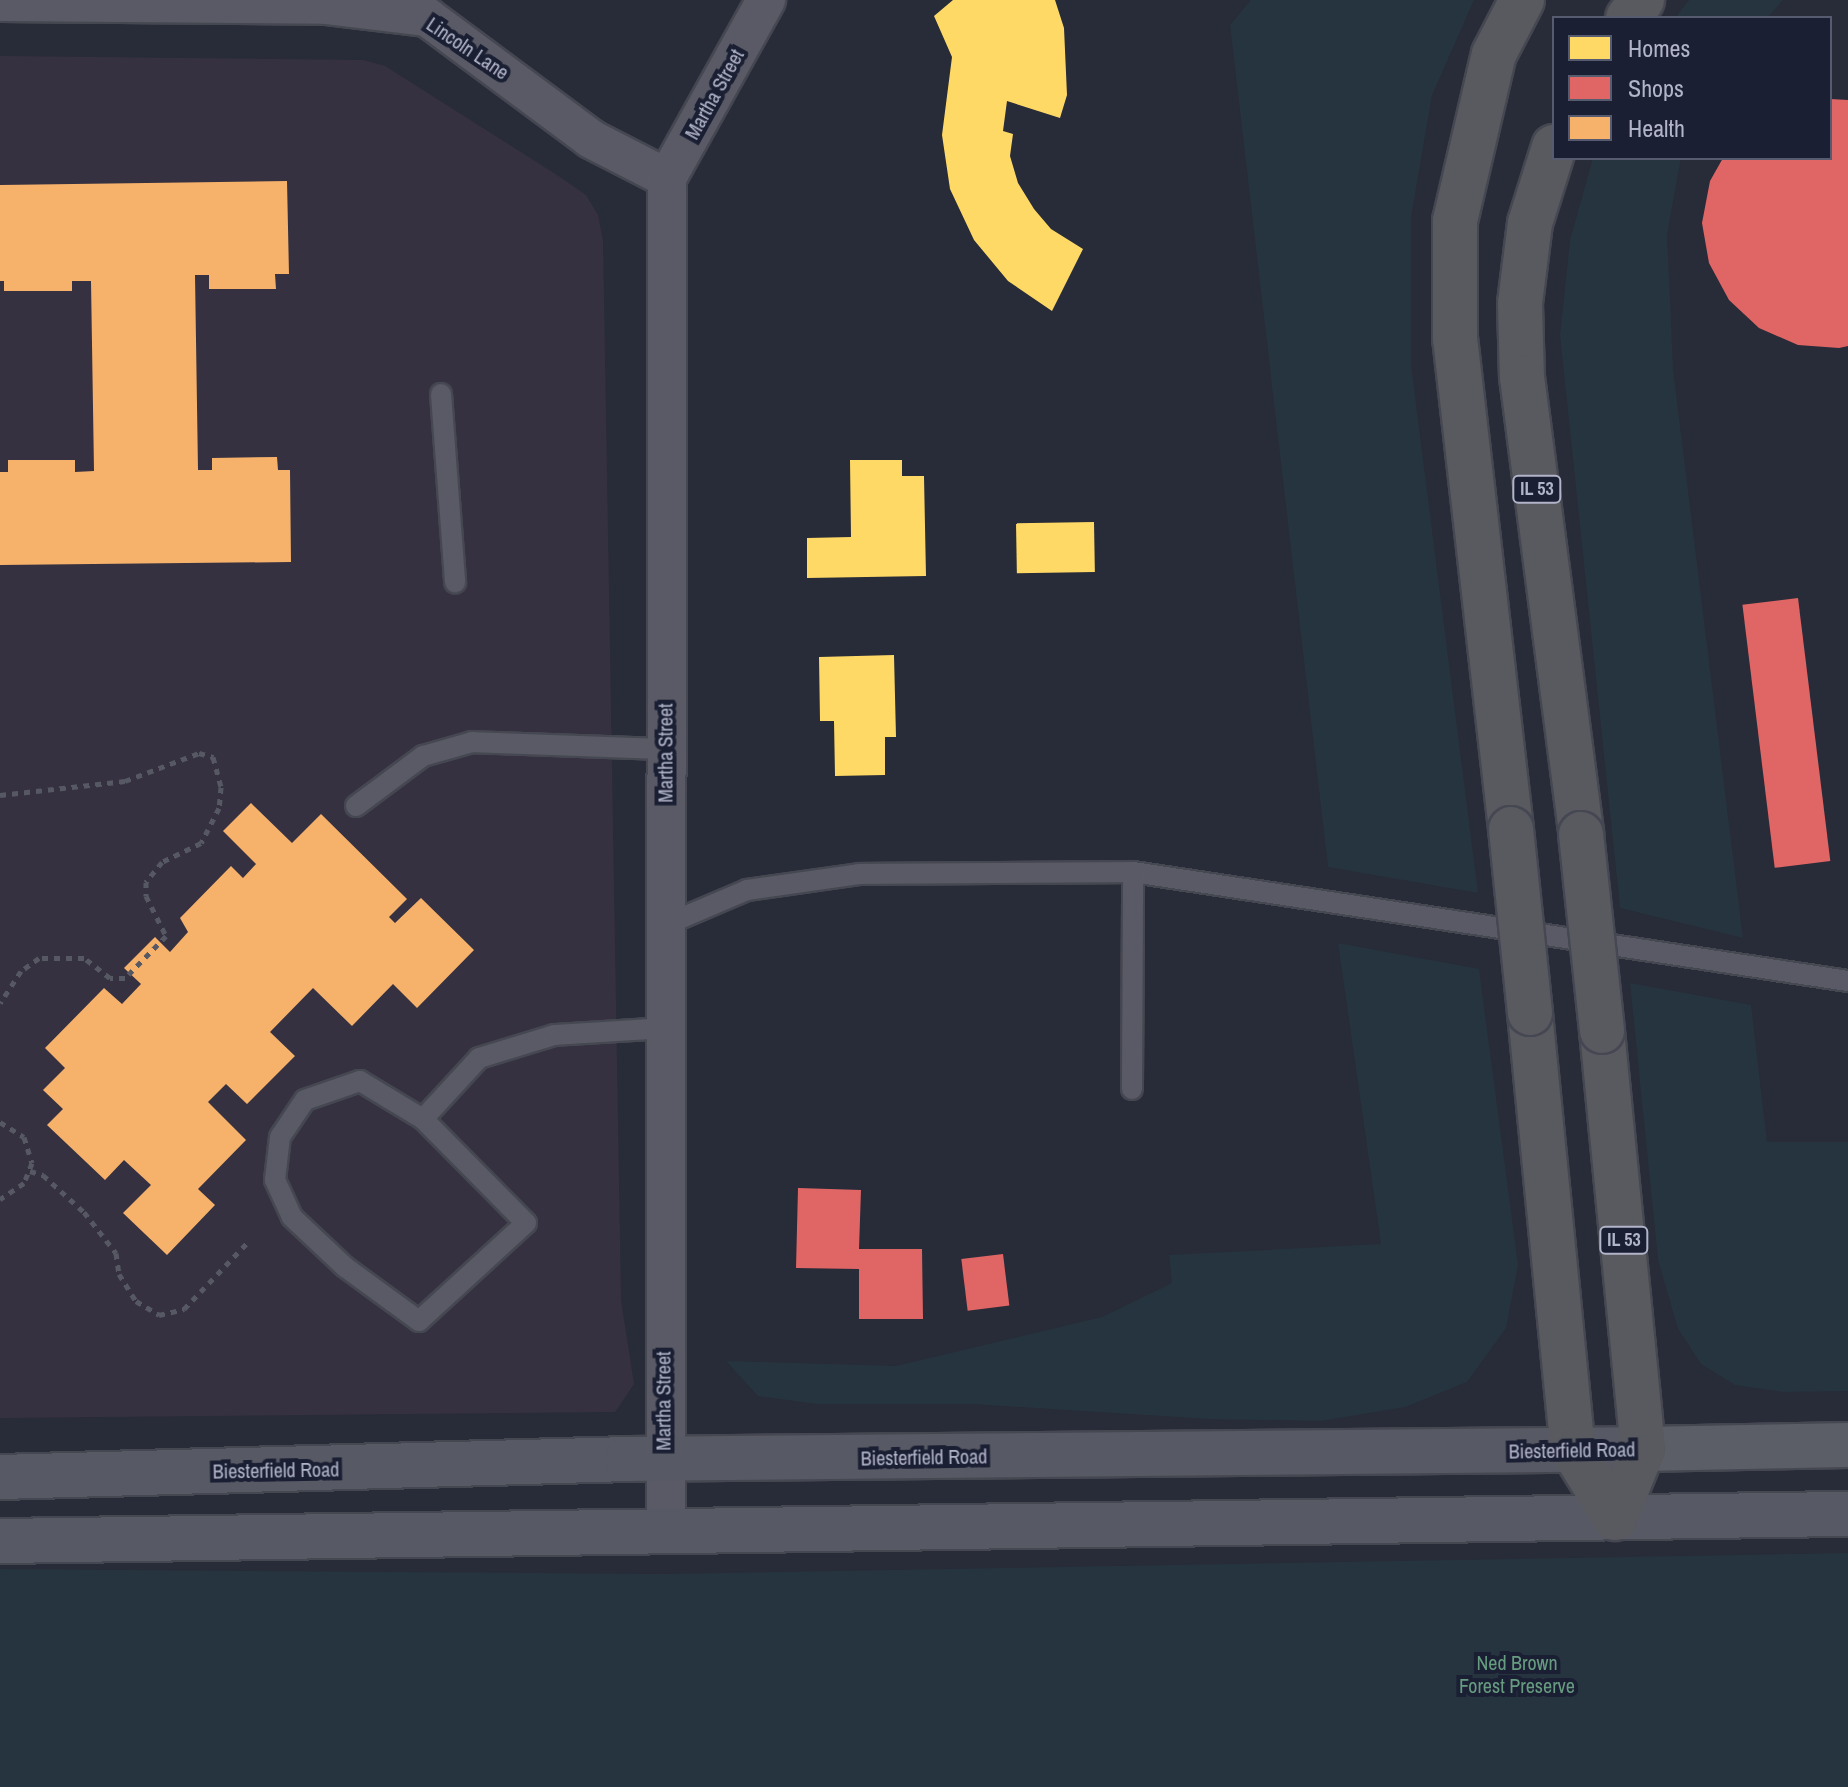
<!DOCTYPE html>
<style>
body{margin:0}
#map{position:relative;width:1848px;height:1787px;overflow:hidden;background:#282b38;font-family:"Archivo Narrow",sans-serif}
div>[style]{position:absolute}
.medical>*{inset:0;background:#363141}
.green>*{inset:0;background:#25343e}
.homes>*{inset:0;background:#ffd966;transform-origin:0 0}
.shops>*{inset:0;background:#e06666;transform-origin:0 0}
.health>*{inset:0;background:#f6b26b}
.path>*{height:5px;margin-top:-2.5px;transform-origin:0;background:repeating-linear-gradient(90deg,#565963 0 6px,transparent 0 12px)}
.roads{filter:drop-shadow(2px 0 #454751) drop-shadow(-2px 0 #454751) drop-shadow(0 2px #454751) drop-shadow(0 -2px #454751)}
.service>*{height:20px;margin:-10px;padding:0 10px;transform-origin:10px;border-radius:10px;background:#595a65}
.minor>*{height:38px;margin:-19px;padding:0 19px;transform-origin:19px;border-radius:19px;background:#595a65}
.secondary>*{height:44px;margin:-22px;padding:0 22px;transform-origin:22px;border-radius:22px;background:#575964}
.primary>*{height:44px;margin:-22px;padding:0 22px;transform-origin:22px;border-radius:22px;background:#5b5d67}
.motorway>*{height:44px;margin:-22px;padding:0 22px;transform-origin:22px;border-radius:22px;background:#595a5f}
.bridges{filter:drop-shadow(2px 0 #454753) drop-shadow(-2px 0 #454753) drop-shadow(0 2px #454753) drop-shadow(0 -2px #454753)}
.motorway-bridge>*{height:44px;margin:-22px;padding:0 22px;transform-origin:22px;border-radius:22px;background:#595a5f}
span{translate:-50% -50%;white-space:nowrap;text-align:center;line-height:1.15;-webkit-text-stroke:8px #1b1f33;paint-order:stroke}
.shield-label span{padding:2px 6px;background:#1b1f33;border:2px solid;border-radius:6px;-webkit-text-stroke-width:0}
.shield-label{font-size:18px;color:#b2b5c9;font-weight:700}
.street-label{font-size:20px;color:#b2b5c9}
.park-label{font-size:20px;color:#679c81}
.legend{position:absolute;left:1552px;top:16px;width:280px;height:144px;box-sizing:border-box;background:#1b1f33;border:2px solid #575b6f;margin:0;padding:10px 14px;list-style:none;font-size:24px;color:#b2b5c9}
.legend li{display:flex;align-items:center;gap:16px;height:40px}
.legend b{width:40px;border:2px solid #575b6f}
</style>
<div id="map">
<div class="medical">
<div style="clip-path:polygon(0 56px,363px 60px,385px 66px,560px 177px,586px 195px,598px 215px,603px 241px,621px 1301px,634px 1384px,615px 1412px,0 1418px)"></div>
</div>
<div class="green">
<div style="clip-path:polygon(1251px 0,1474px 0,1432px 95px,1411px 217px,1411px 365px,1478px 893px,1328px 867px,1230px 25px)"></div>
<div style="clip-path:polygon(1689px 0,1783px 0,1767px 18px,1675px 18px)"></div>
<div style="clip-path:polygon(1593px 158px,1681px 158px,1667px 234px,1673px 369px,1743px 938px,1620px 908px,1560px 335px,1570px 240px)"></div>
<div style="clip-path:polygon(1338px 943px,1479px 969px,1518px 1265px,1506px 1328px,1467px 1382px,1405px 1407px,1321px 1421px,1209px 1419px,972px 1404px,816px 1404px,758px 1396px,726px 1361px,896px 1366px,1102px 1317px,1172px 1283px,1169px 1255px,1381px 1244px)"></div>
<div style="clip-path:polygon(1630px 983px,1751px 1005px,1767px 1142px,1848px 1142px,1848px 1391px,1783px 1392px,1735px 1385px,1701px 1364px,1678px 1329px,1658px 1260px)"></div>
<div style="clip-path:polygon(1848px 1553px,1848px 1787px,0 1787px,0 1569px,660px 1574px)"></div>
</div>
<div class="homes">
<div style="clip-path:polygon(953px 0,1055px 0,1064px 28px,1067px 95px,1060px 118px,1007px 101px,1003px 131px,1013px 134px,1010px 156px,1018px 183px,1034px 209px,1051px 229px,1083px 249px,1052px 311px,1008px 281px,974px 240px,950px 189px,942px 135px,952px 57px,934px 16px)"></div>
<div style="clip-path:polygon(850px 460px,902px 460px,902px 476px,924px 476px,926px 576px,807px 578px,807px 538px,851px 537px)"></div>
<div style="left:1094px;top:522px;width:50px;height:78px;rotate:89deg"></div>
<div style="clip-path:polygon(894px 655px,896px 737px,885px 737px,885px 775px,835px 776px,834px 721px,820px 721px,819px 657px)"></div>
</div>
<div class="shops">
<div style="clip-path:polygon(1830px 99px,1848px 100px,1848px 346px,1839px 348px,1798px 345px,1759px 328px,1729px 300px,1709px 263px,1702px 223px,1710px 181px,1723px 158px,1830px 158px)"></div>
<div style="left:1798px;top:598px;width:265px;height:56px;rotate:83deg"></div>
<div style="clip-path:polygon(798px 1188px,861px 1190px,859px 1249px,922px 1249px,923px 1319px,859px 1319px,859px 1269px,796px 1268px)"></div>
<div style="left:1003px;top:1254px;width:52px;height:42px;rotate:83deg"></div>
</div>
<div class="health">
<div style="clip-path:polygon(287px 181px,289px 274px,275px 274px,276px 289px,209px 289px,209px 275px,195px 275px,198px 470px,212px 470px,212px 458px,277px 457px,278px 470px,290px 470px,291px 562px,0 565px,0 472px,8px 472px,8px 460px,75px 460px,75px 472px,94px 471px,91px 281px,72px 281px,72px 291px,4px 291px,4px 281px,0 281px,0 185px)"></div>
<div style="clip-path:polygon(251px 803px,292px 843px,321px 814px,407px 899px,389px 917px,395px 923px,421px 898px,474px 950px,417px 1008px,393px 984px,352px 1026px,313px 988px,270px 1032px,295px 1056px,247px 1104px,226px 1084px,208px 1102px,246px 1140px,198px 1189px,215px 1205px,167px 1255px,123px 1213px,151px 1185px,124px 1160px,105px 1180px,47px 1125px,63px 1109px,43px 1090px,65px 1068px,45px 1048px,104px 988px,122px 1004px,141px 984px,124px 968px,155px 937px,170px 952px,188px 932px,180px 918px,231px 866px,243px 878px,256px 864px,223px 831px)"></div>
</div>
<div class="path">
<div style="left:0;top:795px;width:126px;rotate:-6.4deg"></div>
<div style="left:125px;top:781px;width:79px;rotate:-20.7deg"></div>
<div style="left:199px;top:753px;width:15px;rotate:16deg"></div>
<div style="left:213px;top:757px;width:31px;rotate:75deg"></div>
<div style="left:221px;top:787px;width:21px;rotate:95deg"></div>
<div style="left:219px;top:808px;width:39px;rotate:117deg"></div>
<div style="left:201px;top:843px;width:43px;rotate:154deg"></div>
<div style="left:162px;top:862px;width:26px;rotate:129deg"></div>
<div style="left:146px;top:882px;width:14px;rotate:90deg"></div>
<div style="left:146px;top:896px;width:45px;rotate:63.4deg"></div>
<div style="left:166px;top:936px;width:59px;rotate:134.3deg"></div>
<div style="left:125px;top:978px;width:15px;rotate:180deg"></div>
<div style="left:110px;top:978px;width:33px;rotate:-142deg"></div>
<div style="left:84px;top:958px;width:45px;rotate:180deg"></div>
<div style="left:39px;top:958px;width:22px;rotate:144deg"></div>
<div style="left:21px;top:971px;width:38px;rotate:123deg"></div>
<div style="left:0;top:1122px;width:28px;rotate:32deg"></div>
<div style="left:24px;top:1137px;width:27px;rotate:73deg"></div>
<div style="left:32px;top:1163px;width:22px;rotate:112deg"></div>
<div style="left:24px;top:1183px;width:29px;rotate:146deg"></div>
<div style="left:30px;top:1171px;width:14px;rotate:17deg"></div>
<div style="left:43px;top:1175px;width:55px;rotate:42.1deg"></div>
<div style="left:84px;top:1212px;width:52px;rotate:52deg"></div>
<div style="left:116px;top:1253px;width:21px;rotate:82deg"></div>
<div style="left:119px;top:1274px;width:32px;rotate:58deg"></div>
<div style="left:136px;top:1301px;width:27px;rotate:31deg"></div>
<div style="left:159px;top:1315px;width:26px;rotate:-13deg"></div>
<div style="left:184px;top:1309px;width:94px;rotate:-46.3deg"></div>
</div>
<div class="roads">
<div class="service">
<div style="left:441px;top:394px;width:189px;rotate:85.7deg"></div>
<div style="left:356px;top:806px;width:84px;rotate:-36.7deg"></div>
<div style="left:423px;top:756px;width:51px;rotate:-15.9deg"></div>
<div style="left:472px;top:742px;width:193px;rotate:2.1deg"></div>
<div style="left:665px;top:925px;width:89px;rotate:-23.1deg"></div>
<div style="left:747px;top:890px;width:113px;rotate:-8.1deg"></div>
<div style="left:859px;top:874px;width:274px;rotate:-0.4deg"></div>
<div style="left:1133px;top:872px;width:723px;rotate:8.67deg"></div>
<div style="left:1132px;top:1089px;width:217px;rotate:-89.7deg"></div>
<div style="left:423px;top:1119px;width:146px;rotate:45.3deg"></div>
<div style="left:526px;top:1223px;width:145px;rotate:137.5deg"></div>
<div style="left:419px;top:1321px;width:92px;rotate:-143.9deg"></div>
<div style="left:345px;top:1267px;width:73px;rotate:-136.7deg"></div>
<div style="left:292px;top:1217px;width:41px;rotate:-114.7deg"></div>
<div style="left:275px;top:1180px;width:43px;rotate:-83.4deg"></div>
<div style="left:280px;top:1137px;width:45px;rotate:-56deg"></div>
<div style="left:305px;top:1100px;width:58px;rotate:-19.1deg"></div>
<div style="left:360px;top:1081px;width:74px;rotate:31.1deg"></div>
<div style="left:423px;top:1119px;width:83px;rotate:-47.4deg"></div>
<div style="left:479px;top:1058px;width:78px;rotate:-17deg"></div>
<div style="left:554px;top:1035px;width:111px;rotate:-3.6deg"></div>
</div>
<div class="minor">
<div style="left:0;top:2px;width:325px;rotate:0.5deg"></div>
<div style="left:325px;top:5px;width:103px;rotate:6.7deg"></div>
<div style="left:427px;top:17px;width:204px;rotate:36.6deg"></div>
<div style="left:591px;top:139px;width:85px;rotate:27.2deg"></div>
<div style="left:666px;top:1532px;width:1354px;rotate:-89.96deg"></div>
<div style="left:667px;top:178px;width:204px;rotate:-60.9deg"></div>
</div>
<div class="secondary">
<div style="left:0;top:1477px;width:627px;rotate:-1.64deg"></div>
<div style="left:627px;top:1459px;width:1016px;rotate:-0.56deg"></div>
<div style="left:0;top:1541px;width:1848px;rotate:-0.84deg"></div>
</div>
<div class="primary">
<div style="left:1643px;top:1449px;width:205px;rotate:-1.1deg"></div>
</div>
<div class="motorway">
<div style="left:1628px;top:18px;width:23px;rotate:-52deg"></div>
<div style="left:1554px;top:147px;width:80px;rotate:107.5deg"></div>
<div style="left:1530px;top:223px;width:81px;rotate:97.1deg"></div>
<div style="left:1520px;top:303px;width:74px;rotate:88.5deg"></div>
<div style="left:1522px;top:377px;width:461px;rotate:82.6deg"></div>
<div style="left:1511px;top:829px;width:493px;rotate:-96.5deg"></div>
<div style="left:1455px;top:339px;width:118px;rotate:-90deg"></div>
<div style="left:1455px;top:221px;width:171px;rotate:-76.9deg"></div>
<div style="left:1494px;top:54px;width:61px;rotate:-62.6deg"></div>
<div style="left:1530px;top:1013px;width:439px;rotate:84.4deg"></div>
<div style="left:1573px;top:1450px;width:80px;rotate:58.3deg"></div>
<div style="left:1602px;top:1031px;width:420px;rotate:84.4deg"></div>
<div style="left:1643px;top:1449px;width:74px;rotate:112.1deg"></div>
</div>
</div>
<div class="bridges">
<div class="motorway-bridge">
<div style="left:1511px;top:829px;width:185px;rotate:84.1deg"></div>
<div style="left:1581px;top:834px;width:198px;rotate:83.9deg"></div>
</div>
</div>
<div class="shield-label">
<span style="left:1537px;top:489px">IL 53</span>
<span style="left:1624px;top:1240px">IL 53</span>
</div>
<div class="street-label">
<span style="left:468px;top:48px;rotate:34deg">Lincoln Lane</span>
<span style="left:714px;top:94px;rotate:-61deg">Martha Street</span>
<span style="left:665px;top:753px;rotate:-90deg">Martha Street</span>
<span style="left:663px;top:1401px;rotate:-90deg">Martha Street</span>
<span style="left:1572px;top:1450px;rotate:-1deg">Biesterfield Road</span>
<span style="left:924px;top:1457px;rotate:-1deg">Biesterfield Road</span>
<span style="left:276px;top:1470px;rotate:-1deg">Biesterfield Road</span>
</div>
<div class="park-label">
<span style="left:1517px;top:1674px">Ned Brown<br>Forest Preserve</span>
</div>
<ul class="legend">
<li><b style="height:22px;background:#ffd966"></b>Homes</li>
<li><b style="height:22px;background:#e06666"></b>Shops</li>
<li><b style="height:22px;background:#f6b26b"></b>Health</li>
</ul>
</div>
